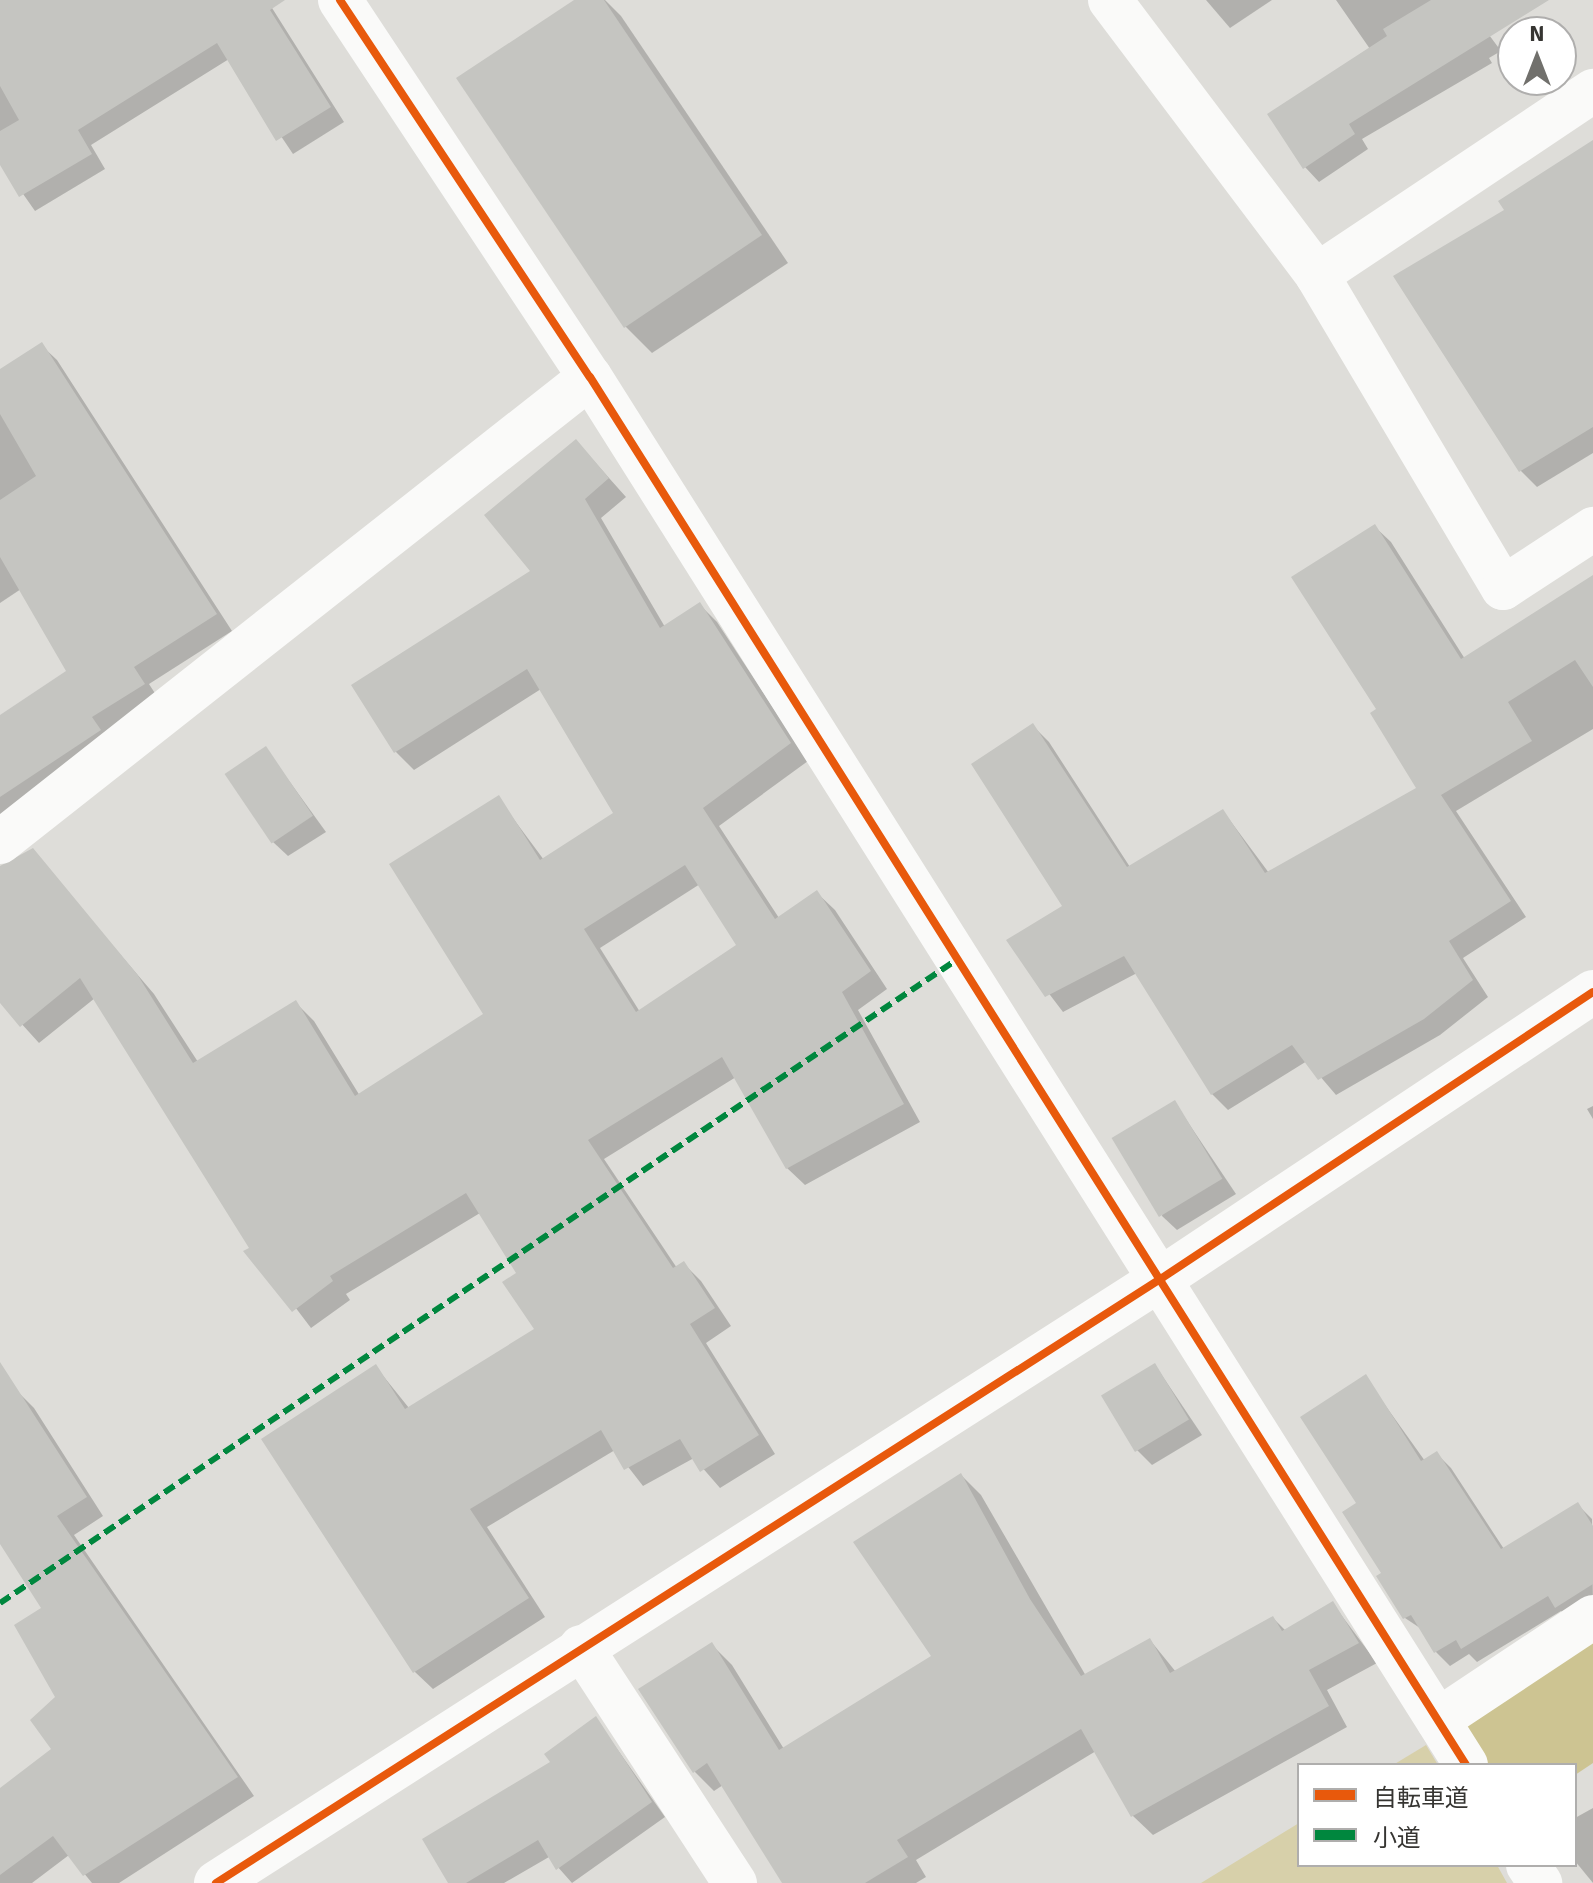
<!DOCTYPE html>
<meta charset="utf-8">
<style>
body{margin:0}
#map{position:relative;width:1593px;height:1883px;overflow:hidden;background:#deddd9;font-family:Signika,"Noto Sans JP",sans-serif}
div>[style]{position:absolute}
.green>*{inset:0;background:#d7d0aa}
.forest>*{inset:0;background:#cdc492}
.shadow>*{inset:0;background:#0003}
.building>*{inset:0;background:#c5c5c1;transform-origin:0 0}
.minor>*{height:44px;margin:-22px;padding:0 22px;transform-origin:22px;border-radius:22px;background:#fafaf9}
.tertiary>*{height:44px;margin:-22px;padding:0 22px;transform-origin:22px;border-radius:22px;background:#fafaf9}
.quiet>*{height:6px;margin-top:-3px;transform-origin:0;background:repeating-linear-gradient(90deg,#00873e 0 12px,transparent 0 18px)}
.cycleway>*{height:8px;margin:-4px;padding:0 4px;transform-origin:4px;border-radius:4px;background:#e8590c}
span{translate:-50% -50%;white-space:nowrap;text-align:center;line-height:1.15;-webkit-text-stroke:8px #fff;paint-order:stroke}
.legend{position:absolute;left:1297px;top:1763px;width:280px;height:104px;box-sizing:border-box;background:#fff;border:2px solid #afaead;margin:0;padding:10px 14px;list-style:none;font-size:24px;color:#363532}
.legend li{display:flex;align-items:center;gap:16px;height:40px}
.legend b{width:40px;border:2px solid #afaead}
.north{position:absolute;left:1497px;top:16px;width:80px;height:80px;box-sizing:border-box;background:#fff;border:2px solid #afaead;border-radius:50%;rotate:0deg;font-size:22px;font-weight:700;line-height:32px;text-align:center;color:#363532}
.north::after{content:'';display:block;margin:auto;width:28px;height:36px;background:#71706c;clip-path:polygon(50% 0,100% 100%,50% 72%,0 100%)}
</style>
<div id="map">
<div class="green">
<div style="clip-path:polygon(1426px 1745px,1438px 1765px,1393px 1765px)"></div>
<div style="clip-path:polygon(1299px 1823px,1299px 1865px,1497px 1865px,1507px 1883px,1201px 1883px)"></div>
</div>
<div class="forest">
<div style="clip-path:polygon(1593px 1616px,1593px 1763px,1575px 1775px,1575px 1765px,1466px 1765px,1438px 1720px)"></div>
</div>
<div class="shadow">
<div style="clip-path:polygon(0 0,267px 0,344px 122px,293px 154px,229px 59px,91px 145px,105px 169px,35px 211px,0 161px)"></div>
<div style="clip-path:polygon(578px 0,605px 0,621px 16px,788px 263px,652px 353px,625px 326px)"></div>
<div style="clip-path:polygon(1206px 0,1272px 0,1230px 28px)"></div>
<div style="clip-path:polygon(1336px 0,1463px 0,1501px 51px,1489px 58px,1492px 63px,1362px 139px,1368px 149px,1319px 182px,1305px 167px,1370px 49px)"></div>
<div style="clip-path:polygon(1593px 175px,1593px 453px,1537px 487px,1521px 471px,1396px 277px)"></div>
<div style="clip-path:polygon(41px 345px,57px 360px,232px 631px,149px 684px,160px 701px,0 841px,0 718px,69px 672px,21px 589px,0 603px,0 372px)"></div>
<div style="clip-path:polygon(evenodd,576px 441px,626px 497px,601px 518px,665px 627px,699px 604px,717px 622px,808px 761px,719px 826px,779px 918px,817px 893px,835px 910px,887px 989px,858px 1010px,920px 1122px,805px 1185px,787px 1168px,736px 1077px,604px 1159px,677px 1268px,684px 1264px,701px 1281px,731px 1326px,706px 1343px,775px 1454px,720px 1488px,694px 1458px,643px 1486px,615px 1450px,487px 1527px,545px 1617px,433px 1689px,415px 1672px,376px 1367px,409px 1408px,536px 1330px,518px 1274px,480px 1213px,346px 1294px,350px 1300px,311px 1328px,251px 1249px,95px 998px,39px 1043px,0 1000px,0 919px,53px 876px,154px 994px,198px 1062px,296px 1003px,314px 1021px,360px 1096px,486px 1015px,498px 798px,544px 860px,616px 814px,541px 689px,414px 770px,396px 752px,354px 686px,533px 571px,576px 441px,700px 884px,739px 945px,640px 1012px,600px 948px,700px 884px)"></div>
<div style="clip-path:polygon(1375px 527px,1391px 542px,1465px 659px,1593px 578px,1593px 729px,1456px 811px,1526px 917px,1463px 958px,1488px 997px,1440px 1035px,1336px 1095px,1307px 1061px,1228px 1110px,1212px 1094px,1137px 973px,1063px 1012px,1009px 941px,1065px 906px,1033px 726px,1049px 742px,1130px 867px,1223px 811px,1269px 873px,1418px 789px,1379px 710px)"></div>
<div style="clip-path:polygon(266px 749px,326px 832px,288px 856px,273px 842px)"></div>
<div style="clip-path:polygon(1175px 1103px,1236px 1194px,1177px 1230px,1162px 1216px)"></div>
<div style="clip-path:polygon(1593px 1106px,1593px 1119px,1587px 1109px)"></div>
<div style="clip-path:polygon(1155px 1365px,1202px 1435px,1152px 1465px,1137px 1450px)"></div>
<div style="clip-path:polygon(1365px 1377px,1425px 1461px,1436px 1453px,1451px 1468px,1504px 1549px,1577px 1504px,1592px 1519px,1593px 1608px,1571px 1621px,1561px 1611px,1477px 1662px,1469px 1654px,1450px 1666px,1436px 1652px,1423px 1630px,1405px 1618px,1359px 1503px)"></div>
<div style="clip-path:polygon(16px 1390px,34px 1408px,103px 1516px,74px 1535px,254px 1796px,119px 1883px,92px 1883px,69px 1855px,32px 1883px,0 1883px,0 1790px,53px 1750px,58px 1697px,44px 1609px,0 1540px,0 1400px)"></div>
<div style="clip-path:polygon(961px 1475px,981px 1495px,1086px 1676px,1150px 1640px,1176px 1672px,1273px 1618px,1286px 1631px,1333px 1604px,1377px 1663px,1327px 1690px,1347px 1727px,1153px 1835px,1133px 1816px,1096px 1751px,916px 1860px,926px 1877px,916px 1883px,784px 1883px,723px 1785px,714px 1791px,695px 1772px,712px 1645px,732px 1665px,784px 1749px,933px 1657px)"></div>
<div style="clip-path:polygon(596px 1719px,665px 1817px,572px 1883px,549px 1857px,504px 1883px,451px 1883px)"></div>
<div style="clip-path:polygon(1593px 1808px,1593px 1883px,1575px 1861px,1575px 1818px)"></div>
</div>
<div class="building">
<div style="clip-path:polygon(0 0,285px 0,270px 10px,331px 107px,276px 141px,217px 43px,78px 130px,92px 154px,19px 197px,0 165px,0 131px,19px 120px,0 86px)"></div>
<div style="clip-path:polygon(574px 0,604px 0,762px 235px,624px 328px,456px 78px)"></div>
<div style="clip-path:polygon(1431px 0,1549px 0,1349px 124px,1355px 134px,1303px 169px,1267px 114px,1387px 36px,1383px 29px)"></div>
<div style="clip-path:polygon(1593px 140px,1593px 427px,1519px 472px,1393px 276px,1504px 210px,1498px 201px)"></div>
<div style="clip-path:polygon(42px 342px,217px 614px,134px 667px,145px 684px,92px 717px,101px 730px,0 797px,0 715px,66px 671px,0 557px,0 500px,36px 476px,0 414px,0 369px)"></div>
<div style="clip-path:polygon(evenodd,576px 439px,609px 478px,585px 499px,660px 628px,700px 602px,791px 743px,703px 808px,775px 919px,817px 890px,871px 971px,842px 992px,904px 1104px,786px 1169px,722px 1057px,588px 1140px,673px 1268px,684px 1261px,715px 1308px,690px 1324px,759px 1435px,700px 1472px,680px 1439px,624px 1470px,601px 1430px,470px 1509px,529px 1598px,413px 1673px,261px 1439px,376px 1364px,405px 1409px,534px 1329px,502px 1282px,516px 1273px,466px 1193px,330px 1276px,333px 1281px,292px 1312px,243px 1251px,249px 1248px,80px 978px,20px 1027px,0 1003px,0 866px,33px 848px,137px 974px,193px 1063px,296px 1000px,355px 1096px,483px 1014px,389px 864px,499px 795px,540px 860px,613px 813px,527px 669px,394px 753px,351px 685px,530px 571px,484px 515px,576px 439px,685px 865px,736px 945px,636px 1012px,584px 929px,685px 865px)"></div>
<div style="clip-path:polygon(1375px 524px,1461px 659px,1593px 575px,1593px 687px,1575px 660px,1508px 702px,1532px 741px,1441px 795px,1511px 901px,1449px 941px,1473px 980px,1424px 1019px,1318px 1080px,1292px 1045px,1211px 1095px,1124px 956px,1045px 997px,1006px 940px,1062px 906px,971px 764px,1033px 723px,1127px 867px,1223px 809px,1265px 873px,1416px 788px,1370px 713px,1376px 709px,1291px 577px)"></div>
<div style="left:266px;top:746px;width:84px;height:50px;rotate:56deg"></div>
<div style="left:1175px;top:1100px;width:92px;height:74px;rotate:59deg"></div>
<div style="clip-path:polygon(0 1362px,87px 1497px,57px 1516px,238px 1777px,83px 1876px,53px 1836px,0 1875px,0 1788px,51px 1749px,30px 1720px,55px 1697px,14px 1625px,41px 1608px,0 1544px)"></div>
<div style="left:1155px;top:1363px;width:66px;height:63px;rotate:59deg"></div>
<div style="clip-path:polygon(1366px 1374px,1421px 1461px,1437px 1451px,1501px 1549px,1578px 1502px,1593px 1526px,1593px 1584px,1555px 1608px,1548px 1596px,1461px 1649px,1456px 1640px,1434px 1653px,1411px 1615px,1403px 1619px,1376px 1576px,1381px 1573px,1342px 1512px,1356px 1503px,1300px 1417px)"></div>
<div style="clip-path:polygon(961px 1473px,1030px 1599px,1081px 1676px,1150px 1638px,1170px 1673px,1273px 1616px,1282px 1631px,1333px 1601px,1359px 1643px,1309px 1670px,1329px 1706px,1131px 1817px,1081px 1729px,897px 1840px,908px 1857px,865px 1883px,782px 1883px,707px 1763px,693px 1773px,638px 1689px,712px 1642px,779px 1750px,931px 1656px,853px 1542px)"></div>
<div style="clip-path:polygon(596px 1716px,652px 1802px,556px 1870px,538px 1840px,466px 1883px,448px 1883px,422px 1839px,550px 1762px,544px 1754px)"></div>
</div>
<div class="minor">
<div style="left:340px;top:0;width:452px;rotate:56.5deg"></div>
<div style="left:590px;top:377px;width:1641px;rotate:57.74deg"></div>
<div style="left:1110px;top:0;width:344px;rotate:53deg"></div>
<div style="left:1317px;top:275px;width:364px;rotate:59.3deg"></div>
<div style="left:1503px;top:588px;width:108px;rotate:-33.2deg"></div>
<div style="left:1317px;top:275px;width:332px;rotate:-33.7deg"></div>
<div style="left:0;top:842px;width:751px;rotate:-38.24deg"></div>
<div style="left:581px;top:1647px;width:282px;rotate:56.9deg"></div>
<div style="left:1438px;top:1720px;width:186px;rotate:-33.6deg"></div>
<div style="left:1528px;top:1865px;width:22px;rotate:56deg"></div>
</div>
<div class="tertiary">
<div style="left:216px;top:1883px;width:1123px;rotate:-32.6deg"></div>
<div style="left:1162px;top:1278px;width:517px;rotate:-33.57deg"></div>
</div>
<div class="quiet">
<div style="left:0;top:1603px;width:1156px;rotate:-33.92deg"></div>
</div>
<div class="cycleway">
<div style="left:340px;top:0;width:452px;rotate:56.5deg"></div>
<div style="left:590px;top:377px;width:1641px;rotate:57.74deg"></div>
<div style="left:216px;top:1883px;width:1123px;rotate:-32.6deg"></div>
<div style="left:1162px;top:1278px;width:517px;rotate:-33.57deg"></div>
</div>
<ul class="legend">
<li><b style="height:10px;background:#e8590c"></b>自転車道</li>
<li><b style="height:10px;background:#00873e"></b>小道</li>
</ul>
<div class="north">N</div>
</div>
